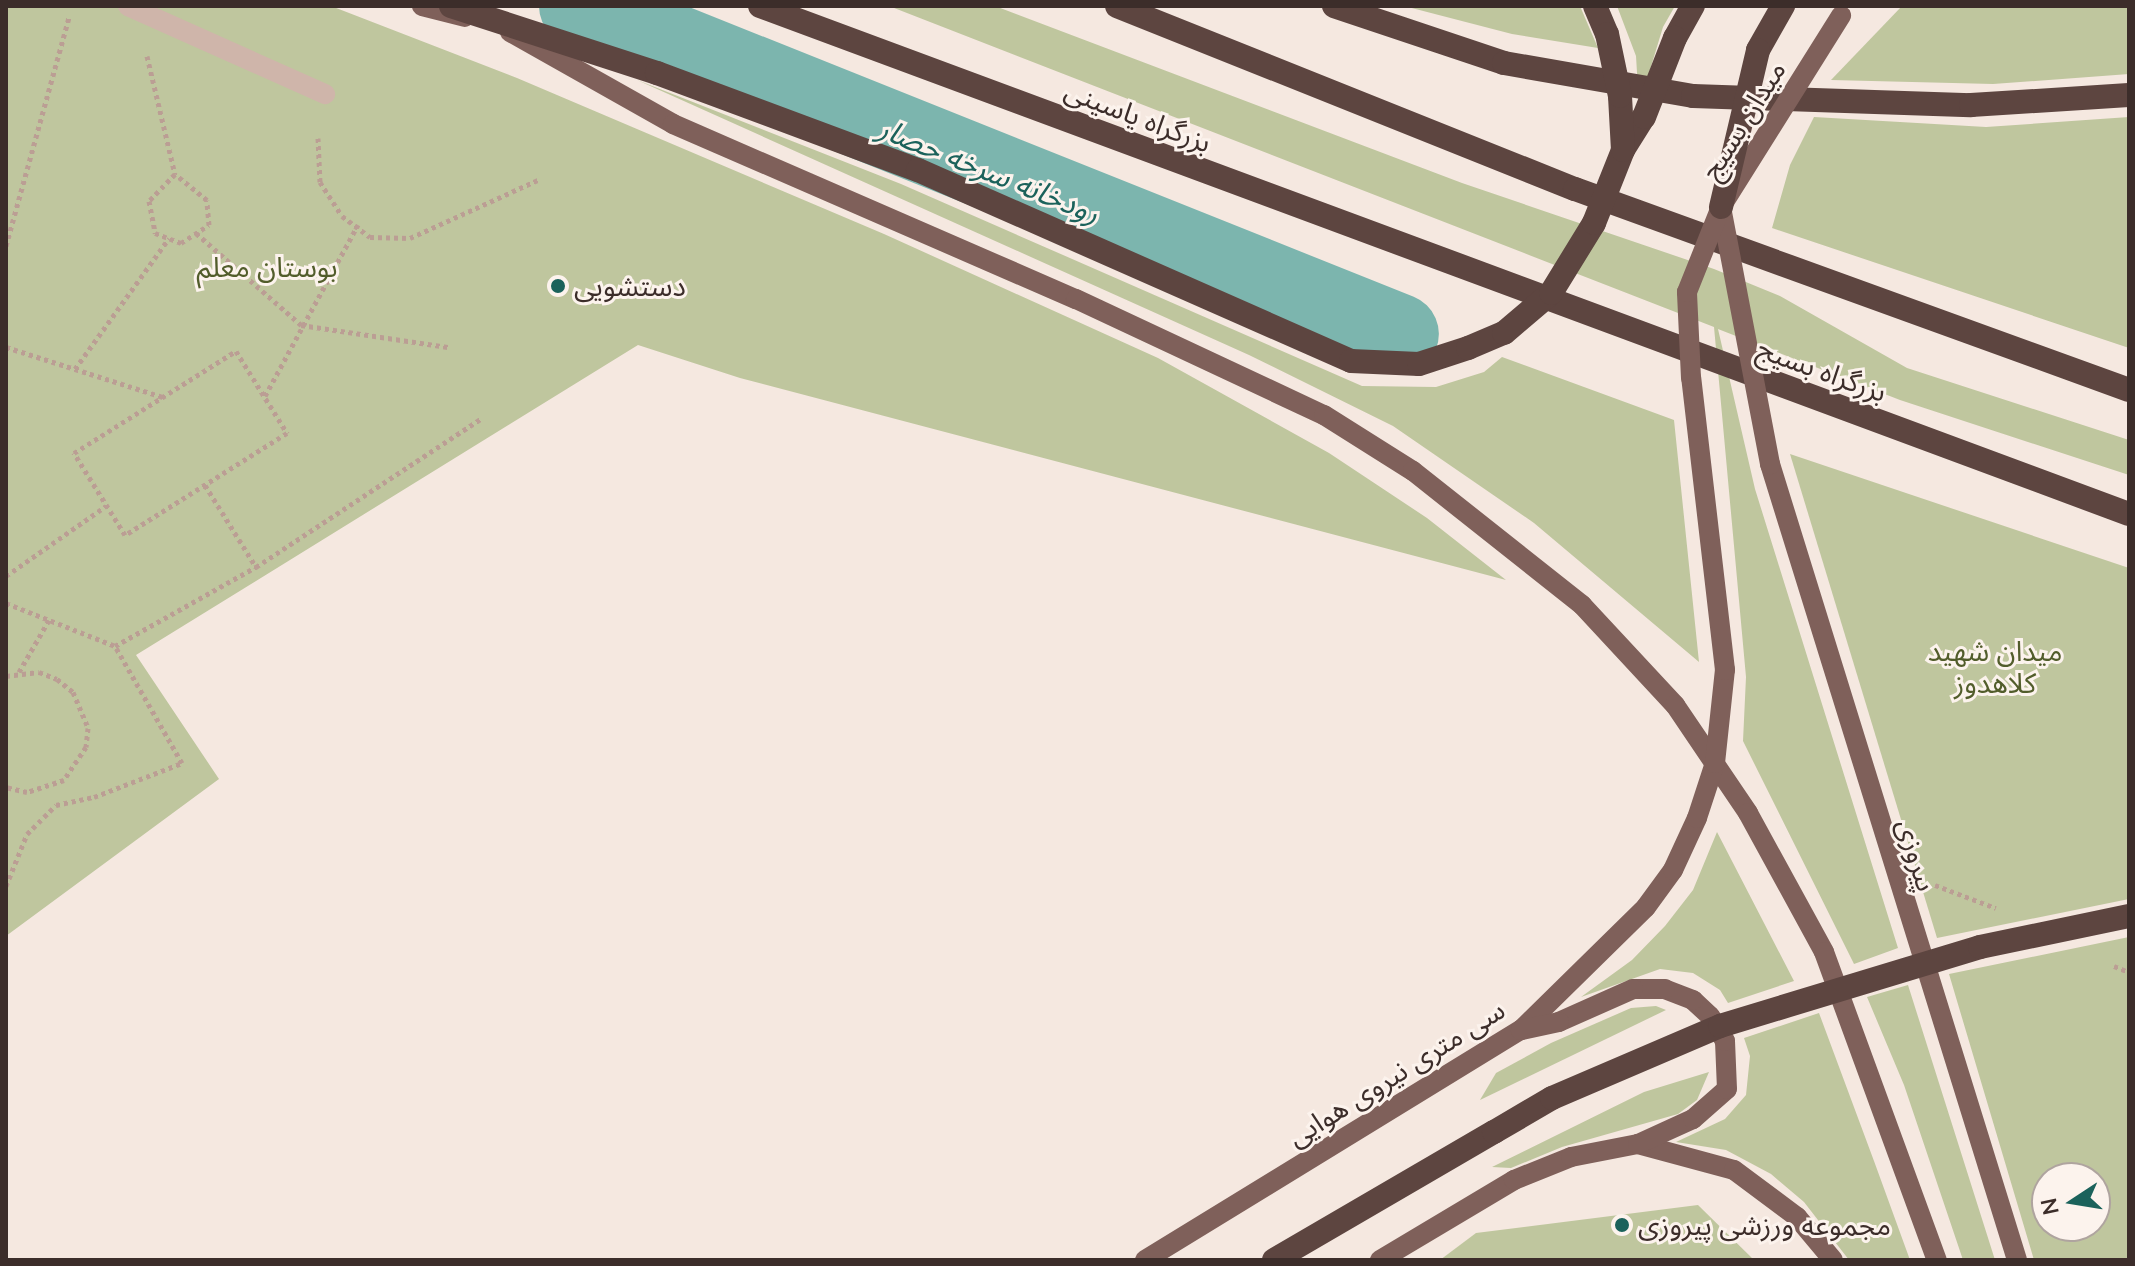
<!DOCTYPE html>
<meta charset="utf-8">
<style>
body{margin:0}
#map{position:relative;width:2135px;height:1266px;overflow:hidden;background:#f5e8e0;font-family:Mulish,"Noto Sans Arabic",sans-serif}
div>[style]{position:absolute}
.green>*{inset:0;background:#bfc69e}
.river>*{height:80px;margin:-40px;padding:0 40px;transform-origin:40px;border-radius:40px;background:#7cb5ae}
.path>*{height:5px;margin-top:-2.5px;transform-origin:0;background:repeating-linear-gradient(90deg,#bb9e94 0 4px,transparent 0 8px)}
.minor>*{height:20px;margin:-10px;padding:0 10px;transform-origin:10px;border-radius:10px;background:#cfb5aa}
.major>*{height:20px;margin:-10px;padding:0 10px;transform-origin:10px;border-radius:10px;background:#7f605a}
.highway>*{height:24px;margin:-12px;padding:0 12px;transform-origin:12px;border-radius:12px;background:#5d4540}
.major-bridge>*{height:20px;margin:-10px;padding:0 10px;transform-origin:10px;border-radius:10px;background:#7f605a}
.highway-bridge>*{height:24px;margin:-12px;padding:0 12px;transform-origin:12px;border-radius:12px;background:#5d4540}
.dots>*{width:22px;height:22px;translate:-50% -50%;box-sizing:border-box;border:4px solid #fcf3ed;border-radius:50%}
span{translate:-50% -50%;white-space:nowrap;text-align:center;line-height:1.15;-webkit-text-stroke:6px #fcf3ed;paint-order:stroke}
.street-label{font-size:28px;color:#3c2d2a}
.park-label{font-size:28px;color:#525d2b}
.poi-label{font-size:28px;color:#3c2d2a}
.left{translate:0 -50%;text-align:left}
.water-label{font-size:30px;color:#1b625b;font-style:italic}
.frame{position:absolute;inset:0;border:8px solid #3c2d2a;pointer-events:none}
.north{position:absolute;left:2031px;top:1162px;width:80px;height:80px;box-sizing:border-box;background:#fcf3ed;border:2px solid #afa49f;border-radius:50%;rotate:258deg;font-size:22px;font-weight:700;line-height:32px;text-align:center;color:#3c2d2a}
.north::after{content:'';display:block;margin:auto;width:28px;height:36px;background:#1b625b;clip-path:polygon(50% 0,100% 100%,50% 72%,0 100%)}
</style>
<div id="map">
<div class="green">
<div style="clip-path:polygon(6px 6px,331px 6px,517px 78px,884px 234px,1158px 358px,1329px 453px,1427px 518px,1506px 580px,740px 378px,638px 345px,136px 655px,219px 779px,6px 936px)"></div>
<div style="clip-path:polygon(889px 6px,995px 6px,1462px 183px,1714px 269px,1780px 296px,1907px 368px,2129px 440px,2129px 475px,1900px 400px,1718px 329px,1755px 489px,1898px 948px,1854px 964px,1743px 741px,1746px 677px,1714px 327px)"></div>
<div style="clip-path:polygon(1404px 6px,1580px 6px,1598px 48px,1512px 34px)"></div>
<div style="clip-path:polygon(1617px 6px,1675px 6px,1663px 27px,1639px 106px,1636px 56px)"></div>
<div style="clip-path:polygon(1902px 6px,2129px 6px,2129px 74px,1993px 84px,1831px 80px)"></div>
<div style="clip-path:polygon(637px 80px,901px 184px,1362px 386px,1436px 387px,1484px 372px,1502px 357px,1674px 420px,1699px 662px,1534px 523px,1393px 426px,1249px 355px)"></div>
<div style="clip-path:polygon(1814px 117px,1986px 127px,2129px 117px,2129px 348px,1772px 228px,1790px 165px)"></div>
<div style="clip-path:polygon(1790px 454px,2129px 568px,2129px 899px,1937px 938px)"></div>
<div style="clip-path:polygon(1717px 832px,1794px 981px,1728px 1003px,1720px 990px,1693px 973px,1660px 969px,1581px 997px,1632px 960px,1665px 926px,1693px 890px)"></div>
<div style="clip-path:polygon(evenodd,2129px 937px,2129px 1260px,2034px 1260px,1949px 974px,2129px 937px,2047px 1178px,2095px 1178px,2095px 1226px,2047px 1226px,2047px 1178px)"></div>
<div style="clip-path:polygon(1908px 985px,1945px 1102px,1995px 1260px,1963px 1260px,1904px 1085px,1867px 997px)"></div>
<div style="clip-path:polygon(1656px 1006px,1666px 1010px,1480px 1100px,1496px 1073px,1551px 1043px,1631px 1008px)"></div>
<div style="clip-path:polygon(1819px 1013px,1874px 1161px,1910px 1260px,1849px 1260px,1804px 1202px,1771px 1174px,1726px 1150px,1676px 1142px,1725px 1119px,1746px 1095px,1750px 1056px,1744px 1038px)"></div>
<div style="clip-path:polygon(1709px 1072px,1697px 1100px,1678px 1114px,1562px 1147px,1511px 1168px,1492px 1167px,1644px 1092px)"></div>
<div style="clip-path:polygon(1698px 1205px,1754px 1260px,1440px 1260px,1476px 1233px)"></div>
</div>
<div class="river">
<div style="left:579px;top:6px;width:883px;rotate:21.8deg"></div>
</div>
<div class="path">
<div style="left:147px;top:56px;width:121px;rotate:76.7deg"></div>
<div style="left:175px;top:174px;width:37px;rotate:134deg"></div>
<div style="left:149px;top:201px;width:33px;rotate:79deg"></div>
<div style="left:155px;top:233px;width:28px;rotate:21deg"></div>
<div style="left:181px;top:243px;width:33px;rotate:-33deg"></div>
<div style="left:209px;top:225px;width:25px;rotate:-95deg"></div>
<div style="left:207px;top:200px;width:41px;rotate:-140.9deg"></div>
<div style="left:318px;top:138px;width:44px;rotate:87.4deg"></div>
<div style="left:320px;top:182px;width:40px;rotate:57.1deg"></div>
<div style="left:342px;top:216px;width:35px;rotate:37deg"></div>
<div style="left:370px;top:237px;width:40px;rotate:1.4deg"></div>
<div style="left:410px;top:238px;width:141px;rotate:-24.4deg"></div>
<div style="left:196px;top:233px;width:140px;rotate:41.2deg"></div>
<div style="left:301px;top:325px;width:150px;rotate:8.5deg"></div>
<div style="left:6px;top:246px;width:237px;rotate:-74.6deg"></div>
<div style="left:6px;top:347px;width:165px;rotate:17.7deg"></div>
<div style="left:236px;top:351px;width:97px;rotate:58.1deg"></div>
<div style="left:287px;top:433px;width:191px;rotate:147.8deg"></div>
<div style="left:125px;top:535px;width:97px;rotate:-121.9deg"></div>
<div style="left:74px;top:453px;width:191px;rotate:-32.2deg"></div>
<div style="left:75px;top:369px;width:161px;rotate:-54.3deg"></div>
<div style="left:265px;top:396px;width:195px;rotate:-61.5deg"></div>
<div style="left:205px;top:485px;width:97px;rotate:58.1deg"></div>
<div style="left:6px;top:576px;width:122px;rotate:-35deg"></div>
<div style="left:6px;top:603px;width:117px;rotate:21.5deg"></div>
<div style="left:115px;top:646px;width:162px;rotate:-29.3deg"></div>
<div style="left:256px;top:567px;width:271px;rotate:-33.4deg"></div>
<div style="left:19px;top:672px;width:60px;rotate:-60deg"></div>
<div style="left:6px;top:676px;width:33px;rotate:-7deg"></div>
<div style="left:39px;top:672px;width:19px;rotate:21deg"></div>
<div style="left:57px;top:679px;width:21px;rotate:39deg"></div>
<div style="left:73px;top:692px;width:39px;rotate:67deg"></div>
<div style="left:88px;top:728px;width:19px;rotate:96deg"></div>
<div style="left:86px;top:747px;width:40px;rotate:124deg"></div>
<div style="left:64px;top:780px;width:39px;rotate:162deg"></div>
<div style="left:27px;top:792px;width:22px;rotate:-167deg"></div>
<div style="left:1935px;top:885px;width:65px;rotate:20.7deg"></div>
<div style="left:6px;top:886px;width:56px;rotate:-68deg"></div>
<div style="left:27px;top:834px;width:41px;rotate:-45deg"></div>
<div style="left:56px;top:805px;width:39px;rotate:-12deg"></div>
<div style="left:94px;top:797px;width:94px;rotate:-21.1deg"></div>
<div style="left:182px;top:763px;width:135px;rotate:-119.8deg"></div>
<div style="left:2114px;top:966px;width:16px;rotate:22deg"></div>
</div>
<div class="minor">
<div style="left:128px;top:6px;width:216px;rotate:24.1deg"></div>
</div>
<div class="major">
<div style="left:422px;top:6px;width:44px;rotate:14.3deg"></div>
<div style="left:510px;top:32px;width:187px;rotate:29.4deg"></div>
<div style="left:673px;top:124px;width:439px;rotate:23.5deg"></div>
<div style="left:1076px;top:299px;width:274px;rotate:25.1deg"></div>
<div style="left:1324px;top:415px;width:105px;rotate:32.2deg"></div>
<div style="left:1413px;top:471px;width:216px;rotate:38.4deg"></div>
<div style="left:1582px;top:605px;width:137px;rotate:47.1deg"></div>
<div style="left:1675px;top:705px;width:130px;rotate:55.9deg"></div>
<div style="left:1748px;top:813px;width:158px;rotate:61.3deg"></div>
<div style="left:1824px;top:952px;width:328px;rotate:69.9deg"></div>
<div style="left:1770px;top:464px;width:833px;rotate:72.76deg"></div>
<div style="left:1638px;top:1144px;width:99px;rotate:15.2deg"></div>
<div style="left:1734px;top:1170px;width:79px;rotate:36.7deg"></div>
<div style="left:1797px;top:1217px;width:56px;rotate:50.1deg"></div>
<div style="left:1145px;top:1260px;width:441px;rotate:-31.5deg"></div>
<div style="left:1521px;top:1030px;width:175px;rotate:-44.5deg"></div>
<div style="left:1646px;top:907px;width:46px;rotate:-53.9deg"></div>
<div style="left:1673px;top:870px;width:57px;rotate:-65.2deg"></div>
<div style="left:1380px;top:1260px;width:156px;rotate:-30.8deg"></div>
<div style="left:1514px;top:1180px;width:61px;rotate:-22deg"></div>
<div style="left:1571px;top:1157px;width:68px;rotate:-11deg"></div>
<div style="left:1638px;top:1144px;width:60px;rotate:-24.4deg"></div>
<div style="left:1693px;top:1119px;width:45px;rotate:-41.4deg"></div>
<div style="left:1727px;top:1089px;width:48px;rotate:-92.4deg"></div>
<div style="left:1725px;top:1041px;width:29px;rotate:-121deg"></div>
<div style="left:1710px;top:1016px;width:23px;rotate:-137deg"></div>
<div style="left:1693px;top:1000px;width:30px;rotate:-159deg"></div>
<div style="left:1665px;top:989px;width:32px;rotate:180deg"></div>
<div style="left:1633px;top:989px;width:81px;rotate:156deg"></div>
<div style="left:1559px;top:1022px;width:39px;rotate:168deg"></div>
</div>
<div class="highway">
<div style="left:451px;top:6px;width:217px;rotate:18deg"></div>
<div style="left:657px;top:73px;width:278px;rotate:20.4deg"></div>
<div style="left:918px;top:170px;width:473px;rotate:23.8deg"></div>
<div style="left:1351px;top:361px;width:68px;rotate:2.5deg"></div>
<div style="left:1419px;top:364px;width:52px;rotate:-18.1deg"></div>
<div style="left:760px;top:6px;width:1460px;rotate:20.36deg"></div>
<div style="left:1117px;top:6px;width:493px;rotate:21.8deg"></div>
<div style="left:1575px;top:189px;width:589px;rotate:19.94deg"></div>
<div style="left:1334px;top:6px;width:179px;rotate:18.5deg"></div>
<div style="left:1504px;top:63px;width:192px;rotate:9.9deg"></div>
<div style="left:1693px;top:96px;width:278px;rotate:1.9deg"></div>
<div style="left:1971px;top:105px;width:158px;rotate:-3.6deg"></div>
<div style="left:1595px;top:6px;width:30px;rotate:67deg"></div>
<div style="left:1675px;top:38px;width:37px;rotate:-61deg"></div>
<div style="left:1758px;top:50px;width:51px;rotate:-60.4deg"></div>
<div style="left:1274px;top:1260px;width:255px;rotate:-30.2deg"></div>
</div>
<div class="major-bridge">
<div style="left:1721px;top:207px;width:262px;rotate:79.2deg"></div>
<div style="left:1697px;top:818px;width:58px;rotate:-71.9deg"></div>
<div style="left:1715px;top:763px;width:94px;rotate:-83.9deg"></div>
<div style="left:1725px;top:670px;width:294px;rotate:-96.6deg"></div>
<div style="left:1691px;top:378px;width:86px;rotate:-92.7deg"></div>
<div style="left:1687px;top:292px;width:92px;rotate:-68.2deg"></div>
<div style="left:1721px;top:207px;width:226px;rotate:-57.9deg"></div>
</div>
<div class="highway-bridge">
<div style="left:1623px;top:150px;width:39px;rotate:-58deg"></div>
<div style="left:1644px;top:117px;width:85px;rotate:-68.6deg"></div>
<div style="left:1721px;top:207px;width:161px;rotate:-76.7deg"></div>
<div style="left:1468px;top:348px;width:39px;rotate:-23deg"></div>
<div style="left:1504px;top:333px;width:62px;rotate:-40.4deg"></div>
<div style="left:1551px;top:293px;width:82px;rotate:-58.4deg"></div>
<div style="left:1594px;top:223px;width:79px;rotate:-68.3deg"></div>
<div style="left:1623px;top:150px;width:54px;rotate:-93.2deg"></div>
<div style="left:1620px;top:96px;width:63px;rotate:-101.8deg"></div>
<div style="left:1494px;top:1132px;width:67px;rotate:-30.4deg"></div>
<div style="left:1552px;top:1098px;width:183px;rotate:-23.2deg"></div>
<div style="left:1720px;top:1026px;width:272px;rotate:-16.9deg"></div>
<div style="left:1980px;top:947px;width:152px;rotate:-11.8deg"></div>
</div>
<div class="dots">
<div style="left:558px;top:286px;background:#1b625b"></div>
<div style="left:1622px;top:1225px;background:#1b625b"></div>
</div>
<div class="street-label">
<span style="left:1138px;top:116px;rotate:21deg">بزرگراه یاسینی</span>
<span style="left:1743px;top:120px;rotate:-58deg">میدان بسیج</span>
<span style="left:1822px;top:370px;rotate:20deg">بزرگراه بسیج</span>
<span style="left:1917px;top:855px;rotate:73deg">پیروزی</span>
<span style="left:1396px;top:1073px;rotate:-32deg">سی متری نیروی هوایی</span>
</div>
<div class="park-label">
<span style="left:267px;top:267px">بوستان معلم</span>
<span style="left:1995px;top:667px">میدان شهید<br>کلاهدوز</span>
</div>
<div class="poi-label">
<span class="left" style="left:574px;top:286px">دستشویی</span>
<span class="left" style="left:1638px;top:1225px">مجموعه ورزشی پیروزی</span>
</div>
<div class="water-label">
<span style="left:989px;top:170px;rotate:22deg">رودخانه سرخه حصار</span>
</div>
<div class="frame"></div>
<div class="north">N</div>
</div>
